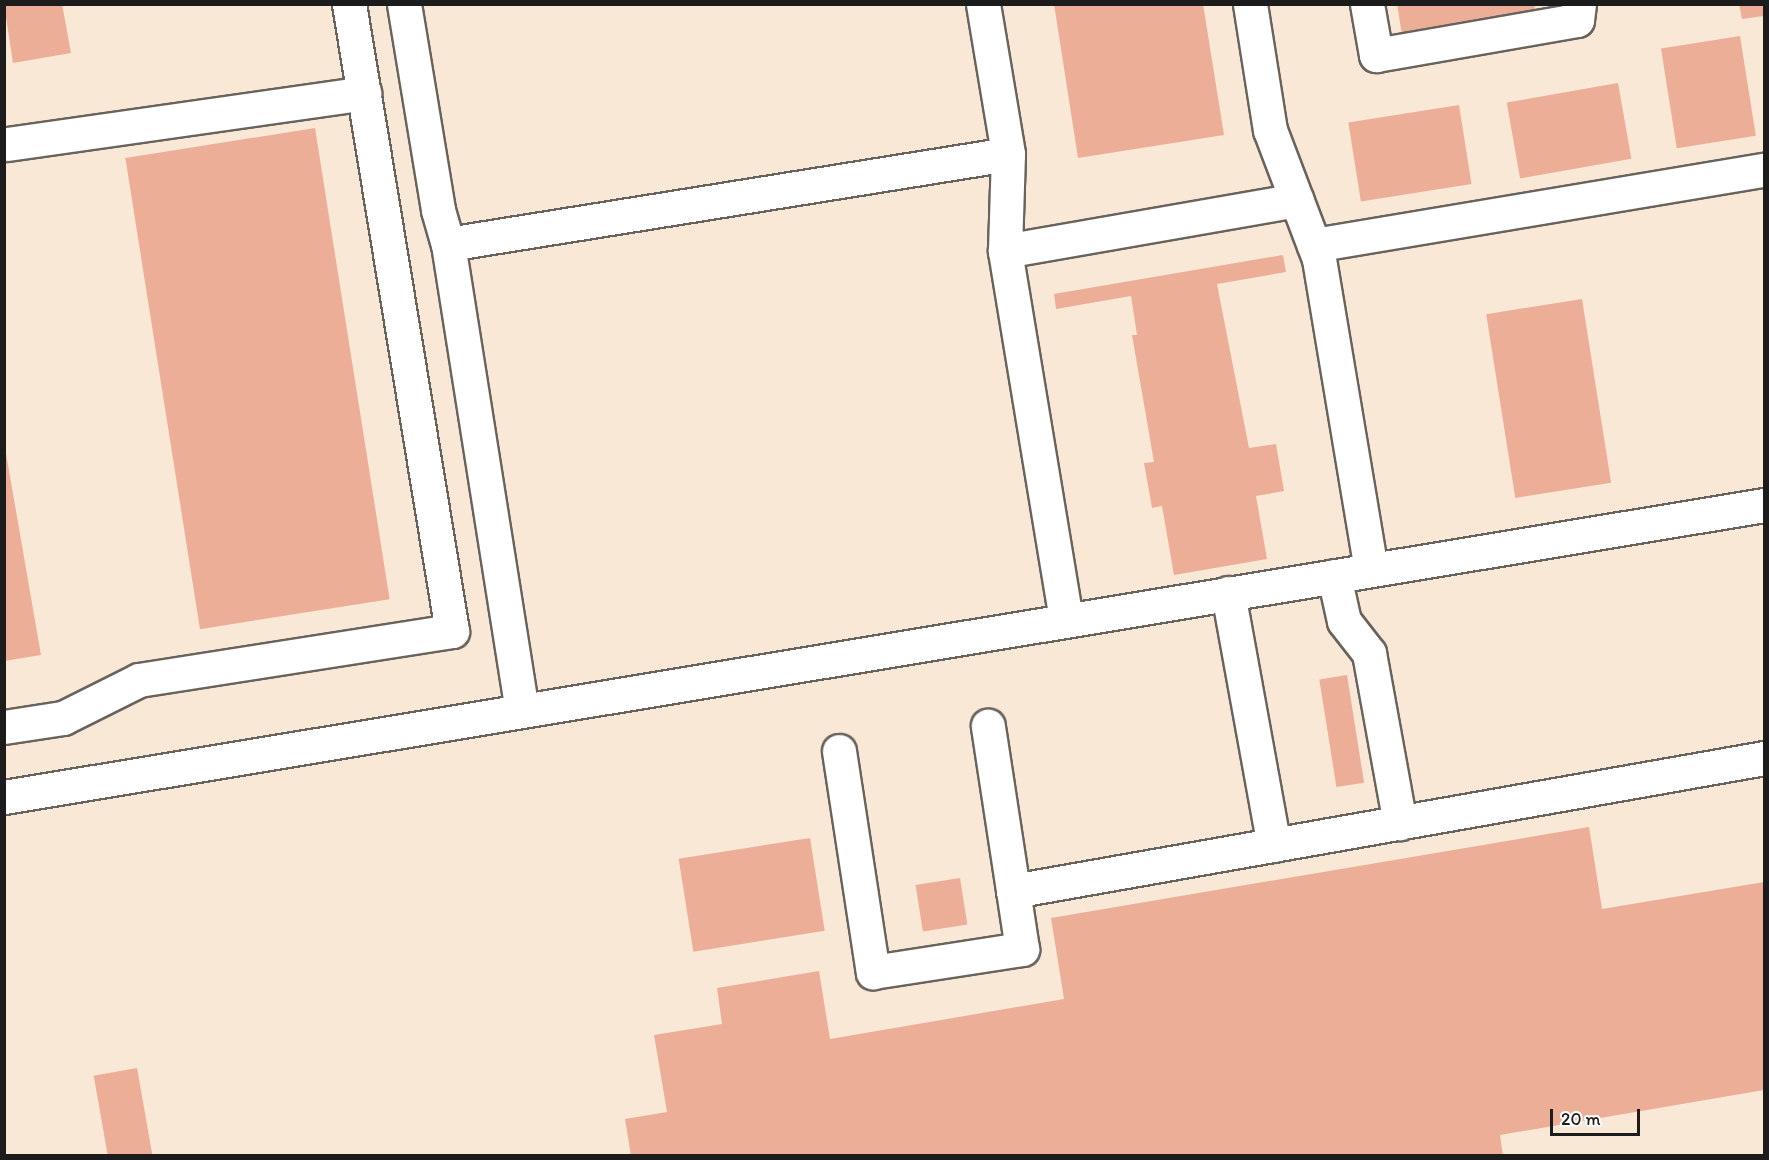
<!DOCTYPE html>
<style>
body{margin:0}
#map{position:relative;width:1769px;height:1160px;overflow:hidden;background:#f8e8d5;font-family:Itim,sans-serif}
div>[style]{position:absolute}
.building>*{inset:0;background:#edae98;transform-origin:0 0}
.roads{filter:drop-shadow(2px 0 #69635d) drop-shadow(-2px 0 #69635d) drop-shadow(0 2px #69635d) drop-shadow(0 -2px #69635d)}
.minor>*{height:33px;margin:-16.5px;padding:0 16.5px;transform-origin:16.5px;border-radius:16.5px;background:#fff}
span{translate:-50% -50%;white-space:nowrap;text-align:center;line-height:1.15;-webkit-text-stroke:5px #fff;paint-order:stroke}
.frame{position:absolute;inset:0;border:6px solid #1c1c1c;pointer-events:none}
.scale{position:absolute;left:1550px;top:1109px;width:90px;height:27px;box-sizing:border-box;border:3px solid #1c1c1c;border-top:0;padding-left:8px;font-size:18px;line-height:21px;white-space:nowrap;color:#1c1c1c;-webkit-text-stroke:4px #fff;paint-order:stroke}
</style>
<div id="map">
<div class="building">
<div style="clip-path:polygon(4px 4px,62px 4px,71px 53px,13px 63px)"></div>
<div style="clip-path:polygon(1054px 4px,1203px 4px,1224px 135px,1078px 158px)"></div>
<div style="clip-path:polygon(1397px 4px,1534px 4px,1536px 14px,1402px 35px)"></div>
<div style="clip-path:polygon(1739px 4px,1764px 4px,1764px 16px,1742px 19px)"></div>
<div style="left:1740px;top:36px;width:101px;height:80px;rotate:81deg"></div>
<div style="left:1618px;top:83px;width:77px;height:113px;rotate:80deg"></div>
<div style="left:1459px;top:105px;width:80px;height:112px;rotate:81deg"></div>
<div style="left:315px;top:128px;width:477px;height:192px;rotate:81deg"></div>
<div style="clip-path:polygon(1283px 255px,1286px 272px,1217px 284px,1249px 448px,1276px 444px,1284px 491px,1256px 496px,1267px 559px,1174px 575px,1162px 506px,1152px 508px,1144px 463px,1154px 462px,1132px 335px,1137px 335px,1131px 296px,1056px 309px,1054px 294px)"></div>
<div style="left:1582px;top:299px;width:186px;height:97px;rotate:81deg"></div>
<div style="clip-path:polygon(4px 442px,41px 655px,4px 661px)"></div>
<div style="left:1347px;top:675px;width:109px;height:28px;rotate:81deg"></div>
<div style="clip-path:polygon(1589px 827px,1602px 909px,1764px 882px,1764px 1090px,1500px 1135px,1503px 1156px,631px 1156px,625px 1119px,667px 1112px,654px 1035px,722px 1024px,717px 988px,819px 971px,830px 1039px,1064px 999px,1051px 918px)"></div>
<div style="left:810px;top:838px;width:94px;height:133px;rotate:81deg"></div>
<div style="left:960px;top:878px;width:47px;height:45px;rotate:81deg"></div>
<div style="left:137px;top:1068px;width:89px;height:44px;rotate:80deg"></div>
</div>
<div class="roads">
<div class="minor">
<div style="left:404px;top:4px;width:209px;rotate:80.6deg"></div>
<div style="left:438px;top:210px;width:35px;rotate:74deg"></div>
<div style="left:448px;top:244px;width:472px;rotate:81deg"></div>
<div style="left:983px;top:4px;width:152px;rotate:80.5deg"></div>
<div style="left:1008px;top:154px;width:97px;rotate:91.8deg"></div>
<div style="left:1005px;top:251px;width:374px;rotate:80.6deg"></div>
<div style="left:1250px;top:4px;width:128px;rotate:81deg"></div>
<div style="left:1270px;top:130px;width:138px;rotate:69.2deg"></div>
<div style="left:1319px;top:259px;width:315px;rotate:80.5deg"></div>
<div style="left:1367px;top:4px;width:52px;rotate:80deg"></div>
<div style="left:1376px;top:55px;width:204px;rotate:-9.9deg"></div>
<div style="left:1577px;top:20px;width:16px;rotate:-83deg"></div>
<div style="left:7px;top:144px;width:361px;rotate:-8.1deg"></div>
<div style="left:448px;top:244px;width:567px;rotate:-9.13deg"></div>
<div style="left:1314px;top:245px;width:456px;rotate:-9.5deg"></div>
<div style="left:1005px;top:251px;width:296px;rotate:-9.9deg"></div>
<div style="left:1334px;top:576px;width:46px;rotate:77.5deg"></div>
<div style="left:1344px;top:621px;width:41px;rotate:52deg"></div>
<div style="left:1369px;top:653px;width:173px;rotate:79.7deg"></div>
<div style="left:1228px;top:593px;width:256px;rotate:79.7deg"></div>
<div style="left:4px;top:727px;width:60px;rotate:-8.7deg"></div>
<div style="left:63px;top:718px;width:85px;rotate:-26.6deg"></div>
<div style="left:139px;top:680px;width:317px;rotate:-8.9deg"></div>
<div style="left:452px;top:631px;width:635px;rotate:-99.33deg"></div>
<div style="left:839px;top:751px;width:224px;rotate:81.3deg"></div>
<div style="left:873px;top:972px;width:151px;rotate:-8.8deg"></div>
<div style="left:1022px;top:949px;width:226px;rotate:-98.7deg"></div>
<div style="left:4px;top:797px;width:1784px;rotate:-9.42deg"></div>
<div style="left:1013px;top:891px;width:763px;rotate:-10.04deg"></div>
</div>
</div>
<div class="frame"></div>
<div class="scale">20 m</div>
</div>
